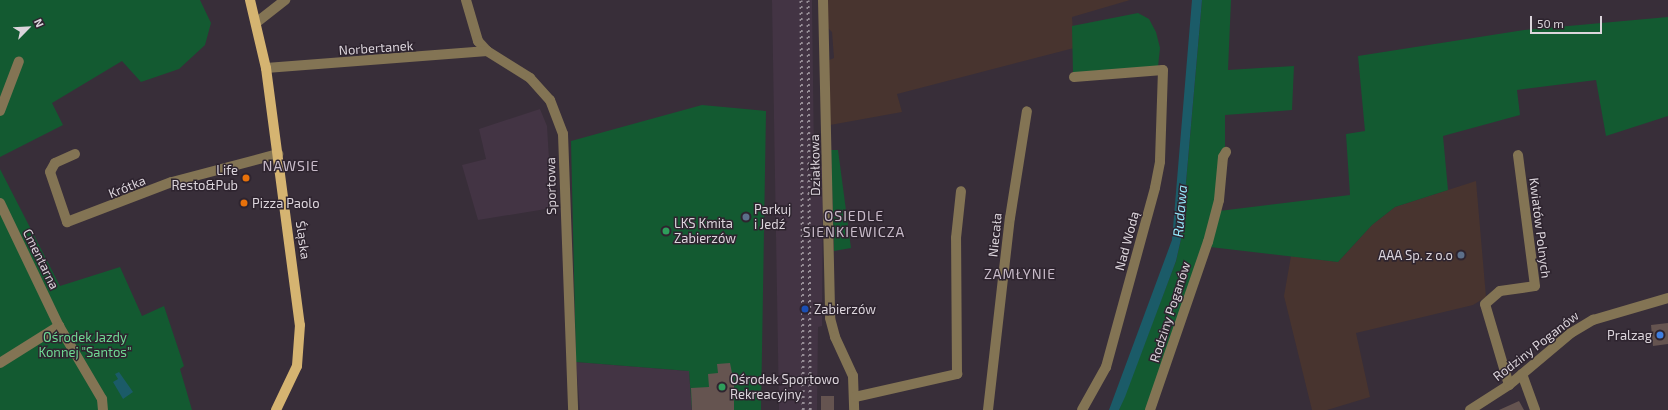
<!DOCTYPE html>
<meta charset="utf-8">
<style>
body{margin:0}
#map{position:relative;width:1668px;height:410px;overflow:hidden;background:#382e39;font-family:"Exo 2",sans-serif}
div>[style]{position:absolute}
.industrial>*{inset:0;background:#48342f}
.built>*{inset:0;background:#433444}
.green>*{inset:0;background:#135a31}
.water>*{inset:0;background:#1b5b68}
.building>*{inset:0;background:#655450;transform-origin:0 0}
.minor>*{height:10px;margin:-5px;padding:0 5px;transform-origin:5px;border-radius:5px;background:#837454}
.major>*{height:10px;margin:-5px;padding:0 5px;transform-origin:5px;border-radius:5px;background:#d5b471}
.rail>*{height:3px;margin-top:-1.5px;transform-origin:0;background:repeating-linear-gradient(90deg,#958c95 0 2px,transparent 0 6px)}
.dots>*{width:11px;height:11px;translate:-50% -50%;box-sizing:border-box;border:2px solid #2e242f;border-radius:50%}
span{translate:-50% -50%;white-space:nowrap;text-align:center;line-height:1.15;-webkit-text-stroke:3px #2e242f;paint-order:stroke}
.street-label{font-size:13px;color:#dcd5dc}
.poi-label{font-size:13px;color:#dcd5dc}
.right{translate:-100% -50%;text-align:right}
.left{translate:0 -50%;text-align:left}
.park-label{font-size:13px;color:#6fd993}
.neighbourhood-label{font-size:14px;color:#c8bbc9;letter-spacing:1px}
.water-label{font-size:14px;color:#94e7fa;font-style:italic}
.north{position:absolute;left:8px;top:8px;width:40px;height:40px;-webkit-text-stroke:3px #2e242f;paint-order:stroke;rotate:66deg;font-size:11px;font-weight:700;line-height:16px;text-align:center;color:#dcd5dc}
.north::after{content:'';display:block;margin:auto;width:14px;height:18px;background:#dcd5dc;clip-path:polygon(50% 0,100% 100%,50% 72%,0 100%)}
.scale{position:absolute;left:1530px;top:16px;width:72px;height:18px;box-sizing:border-box;border:2px solid #dcd5dc;border-top:0;padding-left:5px;font-size:12px;line-height:14px;white-space:nowrap;color:#dcd5dc;-webkit-text-stroke:3px #2e242f;paint-order:stroke}
</style>
<div id="map">
<div class="industrial">
<div style="clip-path:polygon(825px 0,1130px 0,1072px 17px,1074px 48px,897px 94px,902px 112px,830px 125px,827px 61px,834px 58px,832px 32px,825px 25px)"></div>
<div style="clip-path:polygon(1476px 181px,1486px 297px,1473px 305px,1356px 333px,1370px 397px,1327px 410px,1312px 410px,1284px 296px,1291px 256px,1338px 262px,1372px 225px,1395px 207px)"></div>
</div>
<div class="built">
<div style="clip-path:polygon(772px 0,812px 0,814px 157px,823px 168px,822px 326px,818px 327px,817px 410px,779px 410px)"></div>
<div style="clip-path:polygon(540px 109px,547px 126px,552px 208px,478px 220px,462px 165px,486px 159px,479px 129px)"></div>
<div style="clip-path:polygon(576px 362px,689px 371px,692px 410px,580px 410px)"></div>
</div>
<div class="green">
<div style="clip-path:polygon(0 0,200px 0,211px 23px,205px 45px,179px 69px,141px 82px,122px 61px,52px 103px,63px 125px,0 157px)"></div>
<div style="clip-path:polygon(1202px 0,1231px 0,1228px 70px,1294px 66px,1292px 110px,1225px 115px,1225px 148px,1221px 150px,1216px 205px,1148px 410px,1119px 410px,1176px 261px,1181px 239px)"></div>
<div style="clip-path:polygon(1138px 13px,1149px 19px,1156px 32px,1160px 48px,1158px 67px,1073px 74px,1072px 26px)"></div>
<div style="clip-path:polygon(1668px 17px,1668px 116px,1606px 136px,1596px 80px,1517px 90px,1520px 115px,1443px 136px,1448px 190px,1395px 207px,1372px 225px,1338px 262px,1210px 247px,1219px 211px,1350px 195px,1346px 134px,1365px 131px,1358px 56px,1524px 30px)"></div>
<div style="clip-path:polygon(702px 105px,766px 111px,761px 410px,692px 410px,689px 371px,576px 362px,571px 141px)"></div>
<div style="clip-path:polygon(831px 150px,838px 150px,851px 248px,834px 251px)"></div>
<div style="clip-path:polygon(0 169px,60px 286px,120px 267px,142px 316px,164px 306px,184px 366px,180px 369px,192px 410px,0 410px)"></div>
</div>
<div class="water">
<div style="clip-path:polygon(1192px 0,1202px 0,1181px 239px,1176px 261px,1125px 397px,1119px 410px,1109px 410px,1172px 240px)"></div>
<div style="clip-path:polygon(119px 372px,133px 392px,123px 399px,113px 382px,118px 379px,115px 374px)"></div>
</div>
<div class="building">
<div style="clip-path:polygon(1668px 323px,1668px 344px,1653px 346px,1651px 325px)"></div>
<div style="clip-path:polygon(730px 363px,734px 383px,734px 410px,692px 410px,691px 388px,709px 387px,708px 374px,718px 373px,717px 364px)"></div>
<div style="left:821px;top:396px;width:13px;height:14px"></div>
<div style="clip-path:polygon(1519px 401px,1524px 410px,1499px 410px)"></div>
</div>
<div class="minor">
<div style="left:466px;top:0;width:43px;rotate:73.7deg"></div>
<div style="left:478px;top:41px;width:13px;rotate:48deg"></div>
<div style="left:487px;top:51px;width:51px;rotate:32.1deg"></div>
<div style="left:530px;top:78px;width:30px;rotate:48deg"></div>
<div style="left:550px;top:100px;width:36px;rotate:69deg"></div>
<div style="left:563px;top:134px;width:276px;rotate:87.9deg"></div>
<div style="left:823px;top:0;width:318px;rotate:88.7deg"></div>
<div style="left:830px;top:318px;width:20px;rotate:75deg"></div>
<div style="left:835px;top:337px;width:43px;rotate:65.2deg"></div>
<div style="left:853px;top:376px;width:34px;rotate:88deg"></div>
<div style="left:257px;top:22px;width:36px;rotate:-38deg"></div>
<div style="left:266px;top:68px;width:222px;rotate:-4.4deg"></div>
<div style="left:1074px;top:77px;width:89px;rotate:-4.5deg"></div>
<div style="left:1163px;top:70px;width:92px;rotate:91.9deg"></div>
<div style="left:1160px;top:162px;width:26px;rotate:101deg"></div>
<div style="left:1155px;top:188px;width:186px;rotate:105.3deg"></div>
<div style="left:1106px;top:367px;width:49px;rotate:119.2deg"></div>
<div style="left:0;top:111px;width:53px;rotate:-69.2deg"></div>
<div style="left:75px;top:154px;width:22px;rotate:156deg"></div>
<div style="left:55px;top:163px;width:10px;rotate:119deg"></div>
<div style="left:50px;top:172px;width:53px;rotate:71.2deg"></div>
<div style="left:67px;top:222px;width:112px;rotate:-20.9deg"></div>
<div style="left:172px;top:182px;width:110px;rotate:-14.8deg"></div>
<div style="left:0;top:203px;width:136px;rotate:64.4deg"></div>
<div style="left:0;top:363px;width:70px;rotate:-32.1deg"></div>
<div style="left:59px;top:326px;width:85px;rotate:59.5deg"></div>
<div style="left:102px;top:399px;width:11px;rotate:85deg"></div>
<div style="left:1522px;top:374px;width:38px;rotate:70deg"></div>
<div style="left:1509px;top:385px;width:84px;rotate:-106.5deg"></div>
<div style="left:1485px;top:304px;width:20px;rotate:-41deg"></div>
<div style="left:1500px;top:291px;width:35px;rotate:-8deg"></div>
<div style="left:1535px;top:286px;width:132px;rotate:-97.4deg"></div>
<div style="left:855px;top:397px;width:105px;rotate:-12.7deg"></div>
<div style="left:957px;top:374px;width:136px;rotate:-90.4deg"></div>
<div style="left:956px;top:238px;width:47px;rotate:-83.9deg"></div>
<div style="left:988px;top:410px;width:193px;rotate:-83.5deg"></div>
<div style="left:1010px;top:218px;width:108px;rotate:-81deg"></div>
<div style="left:1150px;top:410px;width:178px;rotate:-71deg"></div>
<div style="left:1208px;top:242px;width:43px;rotate:-75.3deg"></div>
<div style="left:1219px;top:200px;width:43px;rotate:-84.7deg"></div>
<div style="left:1223px;top:157px;width:6px;rotate:-59deg"></div>
<div style="left:1470px;top:410px;width:46px;rotate:-32.7deg"></div>
<div style="left:1509px;top:385px;width:81px;rotate:-40deg"></div>
<div style="left:1571px;top:333px;width:26px;rotate:-31deg"></div>
<div style="left:1593px;top:320px;width:78px;rotate:-16.3deg"></div>
</div>
<div class="major">
<div style="left:250px;top:0;width:70px;rotate:76.8deg"></div>
<div style="left:266px;top:68px;width:259px;rotate:82.5deg"></div>
<div style="left:300px;top:325px;width:41px;rotate:94.2deg"></div>
<div style="left:297px;top:366px;width:49px;rotate:115.5deg"></div>
</div>
<div class="rail">
<div style="left:801px;top:0;width:410px;rotate:89.7deg"></div>
<div style="left:808px;top:0;width:410px;rotate:89.7deg"></div>
</div>
<div class="dots">
<div style="left:246px;top:178px;background:#e8710a"></div>
<div style="left:244px;top:203px;background:#e8710a"></div>
<div style="left:746px;top:217px;background:#5c6f8a"></div>
<div style="left:666px;top:231px;background:#2e9e5b"></div>
<div style="left:1461px;top:255px;background:#5c6f8a"></div>
<div style="left:805px;top:309px;background:#1a4fb4"></div>
<div style="left:1660px;top:335px;background:#3f7fe0"></div>
<div style="left:722px;top:387px;background:#2e9e5b"></div>
</div>
<div class="street-label">
<span style="left:376px;top:48px;rotate:-4deg">Norbertanek</span>
<span style="left:815px;top:165px;rotate:-91deg">Działkowa</span>
<span style="left:551px;top:186px;rotate:-91deg">Sportowa</span>
<span style="left:127px;top:187px;rotate:-22deg">Krótka</span>
<span style="left:1540px;top:228px;rotate:83deg">Kwiatów Polnych</span>
<span style="left:995px;top:235px;rotate:-84deg">Niecała</span>
<span style="left:303px;top:240px;rotate:82deg">Śląska</span>
<span style="left:1127px;top:241px;rotate:-75deg">Nad Wodą</span>
<span style="left:41px;top:259px;rotate:64deg">Cmentarna</span>
<span style="left:1170px;top:312px;rotate:-72deg">Rodziny Poganów</span>
<span style="left:1536px;top:346px;rotate:-38deg">Rodziny Poganów</span>
</div>
<div class="poi-label">
<span class="right" style="left:238px;top:178px">Life<br>Resto&amp;Pub</span>
<span class="left" style="left:252px;top:203px">Pizza Paolo</span>
<span class="left" style="left:754px;top:217px">Parkuj<br>i Jedź</span>
<span class="left" style="left:674px;top:231px">LKS Kmita<br>Zabierzów</span>
<span class="right" style="left:1453px;top:255px">AAA Sp. z o.o</span>
<span class="left" style="left:814px;top:309px">Zabierzów</span>
<span class="right" style="left:1652px;top:335px">Pralzag</span>
<span class="left" style="left:730px;top:387px">Ośrodek Sportowo<br>Rekreacyjny</span>
</div>
<div class="park-label">
<span style="left:85px;top:345px">Ośrodek Jazdy<br>Konnej "Santos"</span>
</div>
<div class="neighbourhood-label">
<span style="left:291px;top:166px">NAWSIE</span>
<span style="left:854px;top:224px">OSIEDLE<br>SIENKIEWICZA</span>
<span style="left:1020px;top:274px">ZAMŁYNIE</span>
</div>
<div class="water-label">
<span style="left:1180px;top:211px;rotate:-85deg">Rudawa</span>
</div>
<div class="north">N</div>
<div class="scale">50 m</div>
</div>
